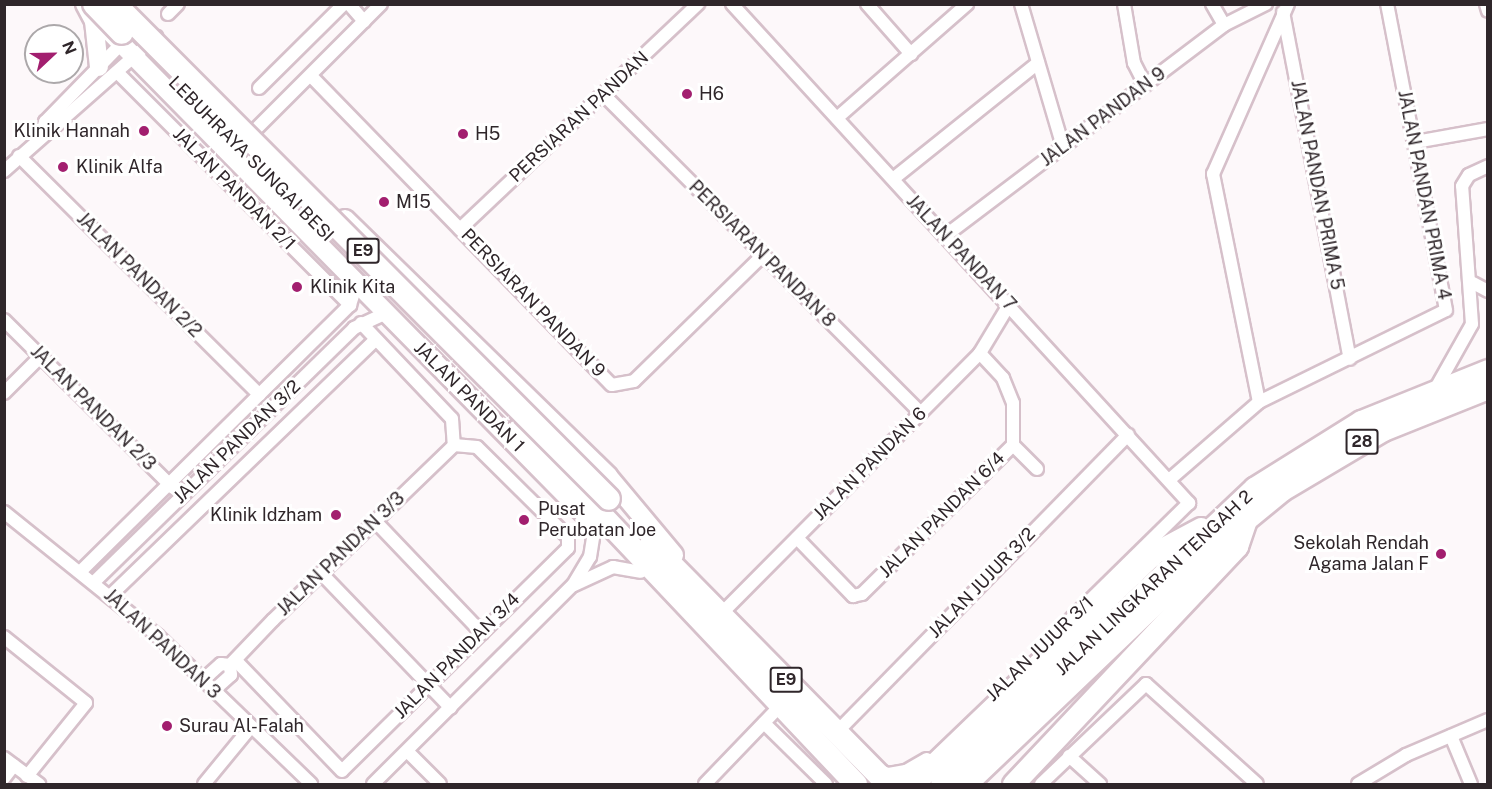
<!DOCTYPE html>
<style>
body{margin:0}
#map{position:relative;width:1492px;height:789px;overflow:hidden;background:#fdf8fa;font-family:"Public Sans",sans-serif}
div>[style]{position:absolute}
.roads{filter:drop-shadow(2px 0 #d6c0ca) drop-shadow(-2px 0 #d6c0ca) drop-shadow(0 2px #d6c0ca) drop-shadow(0 -2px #d6c0ca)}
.minor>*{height:12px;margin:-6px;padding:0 6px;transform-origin:6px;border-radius:6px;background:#fff}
.secondary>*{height:18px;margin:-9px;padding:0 9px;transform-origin:9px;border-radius:9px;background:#fff}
.trunk>*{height:21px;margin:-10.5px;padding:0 10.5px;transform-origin:10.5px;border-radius:10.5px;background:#fff}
.motorway>*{height:22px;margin:-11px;padding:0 11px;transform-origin:11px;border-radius:11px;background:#fff}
.bridges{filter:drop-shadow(2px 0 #d6c0ca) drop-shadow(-2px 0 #d6c0ca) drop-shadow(0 2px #d6c0ca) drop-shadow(0 -2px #d6c0ca)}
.motorway-bridge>*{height:22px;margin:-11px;padding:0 11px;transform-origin:11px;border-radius:11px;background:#fff}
.dots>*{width:16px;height:16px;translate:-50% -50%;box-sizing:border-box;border:3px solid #fff;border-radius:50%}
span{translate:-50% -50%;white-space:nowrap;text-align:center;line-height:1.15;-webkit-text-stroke:6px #fff;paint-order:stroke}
.shield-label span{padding:2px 4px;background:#fff;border:2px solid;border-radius:4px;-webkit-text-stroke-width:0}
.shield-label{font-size:16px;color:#2f262a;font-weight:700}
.poi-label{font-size:18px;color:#2f262a}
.left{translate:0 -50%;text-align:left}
.right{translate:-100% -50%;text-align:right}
.street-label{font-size:18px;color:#2f262a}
.frame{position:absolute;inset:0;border:6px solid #2f262a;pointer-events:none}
.north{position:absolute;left:24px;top:24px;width:60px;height:60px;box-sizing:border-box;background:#fff;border:2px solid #aca8aa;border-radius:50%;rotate:68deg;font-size:16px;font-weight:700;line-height:24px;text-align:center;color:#2f262a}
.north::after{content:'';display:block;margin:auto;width:21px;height:27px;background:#a21f6f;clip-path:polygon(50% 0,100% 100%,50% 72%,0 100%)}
</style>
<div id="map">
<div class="roads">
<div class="minor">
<div style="left:349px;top:4px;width:23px;rotate:49deg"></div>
<div style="left:732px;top:4px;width:677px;rotate:47.52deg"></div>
<div style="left:1189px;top:503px;width:165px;rotate:135.5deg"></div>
<div style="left:867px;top:4px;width:67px;rotate:48.7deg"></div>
<div style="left:1021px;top:4px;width:149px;rotate:73.6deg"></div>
<div style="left:1124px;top:4px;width:60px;rotate:80.4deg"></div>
<div style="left:1134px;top:63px;width:25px;rotate:63deg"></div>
<div style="left:1212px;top:4px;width:24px;rotate:60deg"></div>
<div style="left:1486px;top:4px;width:7px;rotate:74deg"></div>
<div style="left:1283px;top:12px;width:353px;rotate:79.1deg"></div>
<div style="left:168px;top:14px;width:14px;rotate:-45deg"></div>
<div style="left:117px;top:72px;width:330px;rotate:45deg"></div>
<div style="left:311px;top:76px;width:431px;rotate:45.8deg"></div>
<div style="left:612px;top:385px;width:22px;rotate:-10deg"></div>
<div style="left:634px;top:381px;width:180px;rotate:-44.3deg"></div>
<div style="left:259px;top:88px;width:120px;rotate:-44.7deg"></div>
<div style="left:603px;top:94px;width:450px;rotate:45.1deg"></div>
<div style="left:837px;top:118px;width:173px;rotate:-41.2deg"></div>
<div style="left:41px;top:136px;width:15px;rotate:-74deg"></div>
<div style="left:45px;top:122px;width:116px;rotate:-45.7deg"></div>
<div style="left:1415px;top:142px;width:74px;rotate:-10.1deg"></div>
<div style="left:19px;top:156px;width:339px;rotate:44.8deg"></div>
<div style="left:229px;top:156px;width:215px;rotate:-45deg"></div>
<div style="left:4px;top:171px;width:203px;rotate:-41.4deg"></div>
<div style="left:893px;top:179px;width:186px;rotate:-38.7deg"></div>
<div style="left:460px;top:229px;width:328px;rotate:-43.4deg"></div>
<div style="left:945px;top:236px;width:350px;rotate:-37.1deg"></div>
<div style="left:1224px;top:25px;width:47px;rotate:-26.6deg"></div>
<div style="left:1473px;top:283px;width:17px;rotate:28deg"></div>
<div style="left:4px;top:320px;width:238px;rotate:44.8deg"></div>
<div style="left:361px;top:323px;width:132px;rotate:46.5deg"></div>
<div style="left:452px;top:419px;width:26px;rotate:86deg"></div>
<div style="left:1436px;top:388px;width:73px;rotate:-60.6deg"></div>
<div style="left:1472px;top:324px;width:138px;rotate:-94.1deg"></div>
<div style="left:1462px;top:186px;width:13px;rotate:-58deg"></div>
<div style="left:1469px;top:175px;width:21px;rotate:-25deg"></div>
<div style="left:4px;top:393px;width:52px;rotate:-45deg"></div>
<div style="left:1259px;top:402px;width:233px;rotate:-101.4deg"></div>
<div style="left:1213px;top:174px;width:186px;rotate:-66.2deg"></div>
<div style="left:1013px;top:445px;width:34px;rotate:45deg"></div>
<div style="left:1169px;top:480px;width:119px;rotate:-40.9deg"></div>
<div style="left:1259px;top:402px;width:208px;rotate:-26.2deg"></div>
<div style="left:1446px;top:310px;width:312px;rotate:-100.9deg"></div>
<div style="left:4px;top:512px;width:198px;rotate:38.8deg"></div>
<div style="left:158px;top:636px;width:213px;rotate:44deg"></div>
<div style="left:375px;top:521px;width:155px;rotate:46.3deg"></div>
<div style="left:797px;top:538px;width:81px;rotate:46deg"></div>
<div style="left:853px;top:596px;width:9px;rotate:-13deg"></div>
<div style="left:862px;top:594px;width:212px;rotate:-44.6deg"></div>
<div style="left:1013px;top:445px;width:42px;rotate:-90deg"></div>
<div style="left:1013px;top:403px;width:27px;rotate:-112deg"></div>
<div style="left:1003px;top:378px;width:34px;rotate:-133deg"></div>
<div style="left:81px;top:571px;width:378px;rotate:-44.7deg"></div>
<div style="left:350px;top:305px;width:23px;rotate:-72deg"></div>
<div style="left:321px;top:573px;width:187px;rotate:46.1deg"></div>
<div style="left:94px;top:582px;width:363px;rotate:-44.3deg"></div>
<div style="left:354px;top:328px;width:35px;rotate:-25deg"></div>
<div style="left:574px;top:585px;width:43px;rotate:-24.8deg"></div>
<div style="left:613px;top:567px;width:28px;rotate:10deg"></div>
<div style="left:111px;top:595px;width:367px;rotate:-44deg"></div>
<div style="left:721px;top:614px;width:368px;rotate:-45.2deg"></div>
<div style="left:980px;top:353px;width:56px;rotate:-58.9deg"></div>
<div style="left:4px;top:637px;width:105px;rotate:38.8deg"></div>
<div style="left:86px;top:703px;width:94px;rotate:128.9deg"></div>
<div style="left:203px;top:680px;width:24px;rotate:-42deg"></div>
<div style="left:221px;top:664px;width:9px;rotate:6deg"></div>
<div style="left:213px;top:691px;width:24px;rotate:-42deg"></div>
<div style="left:231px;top:675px;width:10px;rotate:-96deg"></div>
<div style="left:230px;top:665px;width:62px;rotate:-46.3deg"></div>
<div style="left:273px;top:620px;width:252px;rotate:-44deg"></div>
<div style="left:454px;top:445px;width:23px;rotate:5deg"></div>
<div style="left:477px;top:447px;width:128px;rotate:44.7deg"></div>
<div style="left:568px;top:537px;width:11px;rotate:90deg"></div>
<div style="left:568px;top:548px;width:317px;rotate:135.4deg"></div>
<div style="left:342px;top:771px;width:154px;rotate:-133.9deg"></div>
<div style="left:764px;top:723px;width:87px;rotate:44.5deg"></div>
<div style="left:837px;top:732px;width:416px;rotate:-45.6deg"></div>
<div style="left:1451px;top:736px;width:52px;rotate:67.4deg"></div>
<div style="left:408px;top:752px;width:45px;rotate:45deg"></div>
<div style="left:1069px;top:756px;width:42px;rotate:42.1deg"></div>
<div style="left:4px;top:758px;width:44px;rotate:36.6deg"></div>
<div style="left:883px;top:775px;width:23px;rotate:-10deg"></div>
<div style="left:906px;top:771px;width:24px;rotate:-30deg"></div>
<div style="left:4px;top:778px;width:16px;rotate:-52deg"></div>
<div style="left:204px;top:784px;width:72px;rotate:-50.6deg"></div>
<div style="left:373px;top:784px;width:282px;rotate:-44.9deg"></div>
<div style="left:573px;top:585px;width:33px;rotate:-59deg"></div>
<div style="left:590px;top:557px;width:20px;rotate:-81deg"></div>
<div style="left:593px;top:537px;width:20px;rotate:-114deg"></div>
<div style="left:705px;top:784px;width:108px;rotate:-46.1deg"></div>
<div style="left:1041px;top:784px;width:145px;rotate:-43.6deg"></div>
<div style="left:1146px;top:684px;width:149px;rotate:42deg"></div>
<div style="left:1358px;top:784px;width:56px;rotate:-31.1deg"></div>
<div style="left:1406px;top:755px;width:89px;rotate:-23.1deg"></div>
</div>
<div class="secondary">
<div style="left:85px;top:4px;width:19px;rotate:62deg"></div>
<div style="left:94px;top:21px;width:46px;rotate:83.8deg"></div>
<div style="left:104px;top:26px;width:701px;rotate:45.46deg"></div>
<div style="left:345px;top:219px;width:368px;rotate:44.3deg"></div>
<div style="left:608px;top:476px;width:103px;rotate:50.1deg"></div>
</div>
<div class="trunk">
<div style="left:879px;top:775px;width:23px;rotate:23deg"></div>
<div style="left:913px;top:784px;width:334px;rotate:-43.8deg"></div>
<div style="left:1154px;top:553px;width:53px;rotate:-28deg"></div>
<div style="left:941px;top:784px;width:431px;rotate:-43.4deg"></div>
<div style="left:1254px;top:488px;width:126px;rotate:-32.1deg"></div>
<div style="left:1361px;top:421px;width:137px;rotate:-21.9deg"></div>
<div style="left:966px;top:784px;width:361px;rotate:-43.7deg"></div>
<div style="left:1227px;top:535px;width:71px;rotate:-39.3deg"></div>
<div style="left:1282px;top:490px;width:117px;rotate:-30.7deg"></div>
<div style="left:1383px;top:430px;width:113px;rotate:-21.8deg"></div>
<div style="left:1013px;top:784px;width:327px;rotate:-46.7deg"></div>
<div style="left:1237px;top:546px;width:31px;rotate:-71deg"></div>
</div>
<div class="motorway">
<div style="left:520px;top:429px;width:489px;rotate:46.6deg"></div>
<div style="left:651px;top:544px;width:325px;rotate:45.4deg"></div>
</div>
</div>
<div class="bridges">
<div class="motorway-bridge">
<div style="left:94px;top:4px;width:40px;rotate:46deg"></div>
<div style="left:115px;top:4px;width:699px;rotate:45.06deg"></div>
</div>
</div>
<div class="dots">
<div style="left:687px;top:94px;background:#a21f6f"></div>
<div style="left:144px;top:131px;background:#a21f6f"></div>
<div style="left:463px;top:134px;background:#a21f6f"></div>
<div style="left:63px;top:167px;background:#a21f6f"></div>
<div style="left:384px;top:202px;background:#a21f6f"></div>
<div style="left:297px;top:287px;background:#a21f6f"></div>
<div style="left:336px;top:515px;background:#a21f6f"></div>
<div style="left:524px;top:520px;background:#a21f6f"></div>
<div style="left:1441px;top:554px;background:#a21f6f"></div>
<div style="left:167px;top:726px;background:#a21f6f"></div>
</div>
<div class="shield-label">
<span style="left:363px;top:251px">E9</span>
<span style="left:1362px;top:442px">28</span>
<span style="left:786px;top:680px">E9</span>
</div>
<div class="poi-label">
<span class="left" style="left:699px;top:94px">H6</span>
<span class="right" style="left:130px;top:131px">Klinik Hannah</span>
<span class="left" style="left:475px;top:134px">H5</span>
<span class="left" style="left:76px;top:167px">Klinik Alfa</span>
<span class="left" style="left:396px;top:202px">M15</span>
<span class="left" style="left:310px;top:287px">Klinik Kita</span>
<span class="left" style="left:538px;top:520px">Pusat<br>Perubatan Joe</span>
<span class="right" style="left:322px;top:515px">Klinik Idzham</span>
<span class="right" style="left:1429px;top:554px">Sekolah Rendah<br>Agama Jalan F</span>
<span class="left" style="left:179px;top:726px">Surau Al-Falah</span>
</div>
<div class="street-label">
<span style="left:579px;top:117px;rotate:-43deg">PERSIARAN PANDAN</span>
<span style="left:1103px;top:117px;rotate:-37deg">JALAN PANDAN 9</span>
<span style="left:251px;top:159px;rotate:45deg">LEBUHRAYA SUNGAI BESI</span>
<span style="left:1317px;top:185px;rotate:79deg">JALAN PANDAN PRIMA 5</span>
<span style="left:234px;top:189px;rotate:45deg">JALAN PANDAN 2/1</span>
<span style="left:1424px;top:195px;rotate:79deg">JALAN PANDAN PRIMA 4</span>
<span style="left:961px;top:253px;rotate:47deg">JALAN PANDAN 7</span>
<span style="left:762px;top:254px;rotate:45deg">PERSIARAN PANDAN 8</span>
<span style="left:139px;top:275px;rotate:45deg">JALAN PANDAN 2/2</span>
<span style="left:533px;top:303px;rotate:46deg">PERSIARAN PANDAN 9</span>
<span style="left:469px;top:397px;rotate:45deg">JALAN PANDAN 1</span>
<span style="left:93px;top:408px;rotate:45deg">JALAN PANDAN 2/3</span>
<span style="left:237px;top:442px;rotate:-44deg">JALAN PANDAN 3/2</span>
<span style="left:870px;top:464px;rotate:-45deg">JALAN PANDAN 6</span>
<span style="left:942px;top:515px;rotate:-45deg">JALAN PANDAN 6/4</span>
<span style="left:341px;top:554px;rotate:-44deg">JALAN PANDAN 3/3</span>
<span style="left:982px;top:583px;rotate:-46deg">JALAN JUJUR 3/2</span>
<span style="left:1154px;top:583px;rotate:-43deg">JALAN LINGKARAN TENGAH 2</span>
<span style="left:162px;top:644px;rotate:43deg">JALAN PANDAN 3</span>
<span style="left:1040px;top:649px;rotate:-44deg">JALAN JUJUR 3/1</span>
<span style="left:457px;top:656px;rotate:-45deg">JALAN PANDAN 3/4</span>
</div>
<div class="frame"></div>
<div class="north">N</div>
</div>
